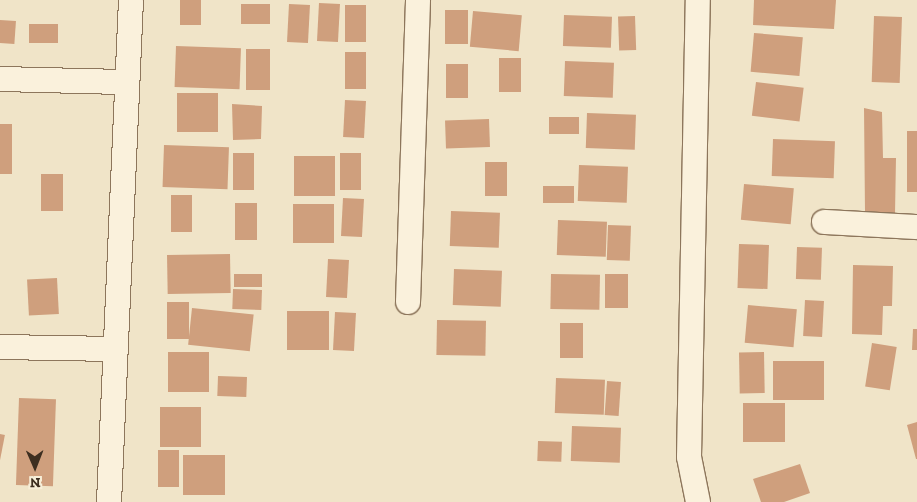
<!DOCTYPE html>
<style>
body{margin:0}
#map{position:relative;width:917px;height:502px;overflow:hidden;background:#f0e4c8;font-family:"Zilla Slab",serif}
div>[style]{position:absolute}
.building>*{inset:0;background:#cf9f7d;transform-origin:0 0}
.roads{filter:drop-shadow(1px 0 #8d765c) drop-shadow(-1px 0 #8d765c) drop-shadow(0 1px #8d765c) drop-shadow(0 -1px #8d765c)}
.street>*{height:24px;margin:-12px;padding:0 12px;transform-origin:12px;border-radius:12px;background:#faf1dc}
span{translate:-50% -50%;white-space:nowrap;text-align:center;line-height:1.15;-webkit-text-stroke:4.5px #f7eed8;paint-order:stroke}
.north{position:absolute;left:10px;top:442px;width:50px;height:50px;-webkit-text-stroke:4px #f7eed8;paint-order:stroke;rotate:179deg;font-size:14px;font-weight:700;line-height:20px;text-align:center;color:#3d2e20}
.north::after{content:'';display:block;margin:auto;width:18px;height:22px;background:#3d2e20;clip-path:polygon(50% 0,100% 100%,50% 72%,0 100%)}
</style>
<div id="map">
<div class="building">
<div style="left:180px;top:0;width:21px;height:25px"></div>
<div style="clip-path:polygon(754px 0,836px 0,834px 29px,753px 25px)"></div>
<div style="left:319px;top:3px;width:21px;height:38px;rotate:3deg"></div>
<div style="left:241px;top:4px;width:29px;height:20px"></div>
<div style="left:289px;top:4px;width:21px;height:38px;rotate:3deg"></div>
<div style="left:345px;top:5px;width:21px;height:37px"></div>
<div style="left:445px;top:10px;width:23px;height:34px"></div>
<div style="left:473px;top:11px;width:49px;height:36px;rotate:5deg"></div>
<div style="left:564px;top:15px;width:48px;height:31px;rotate:2deg"></div>
<div style="left:635px;top:16px;width:34px;height:17px;rotate:88deg"></div>
<div style="left:874px;top:16px;width:28px;height:66px;rotate:2deg"></div>
<div style="left:0;top:20px;width:16px;height:23px;rotate:4deg"></div>
<div style="left:58px;top:24px;width:19px;height:29px;rotate:90deg"></div>
<div style="left:754px;top:33px;width:49px;height:39px;rotate:5deg"></div>
<div style="left:176px;top:46px;width:65px;height:41px;rotate:2deg"></div>
<div style="left:246px;top:49px;width:24px;height:41px"></div>
<div style="left:345px;top:52px;width:21px;height:37px"></div>
<div style="left:499px;top:58px;width:22px;height:34px"></div>
<div style="left:565px;top:61px;width:49px;height:35px;rotate:2deg"></div>
<div style="left:446px;top:64px;width:22px;height:34px"></div>
<div style="left:756px;top:82px;width:48px;height:34px;rotate:7deg"></div>
<div style="left:177px;top:93px;width:41px;height:39px"></div>
<div style="left:345px;top:100px;width:21px;height:37px;rotate:3deg"></div>
<div style="clip-path:polygon(232px 104px,262px 106px,261px 139px,233px 140px)"></div>
<div style="clip-path:polygon(864px 108px,882px 112px,883px 158px,896px 158px,895px 214px,865px 213px)"></div>
<div style="left:587px;top:113px;width:49px;height:35px;rotate:2deg"></div>
<div style="left:549px;top:117px;width:30px;height:17px"></div>
<div style="left:489px;top:119px;width:28px;height:44px;rotate:88deg"></div>
<div style="left:0;top:124px;width:12px;height:50px"></div>
<div style="left:907px;top:131px;width:10px;height:61px"></div>
<div style="left:773px;top:139px;width:62px;height:37px;rotate:2deg"></div>
<div style="left:164px;top:145px;width:65px;height:42px;rotate:2deg"></div>
<div style="left:233px;top:153px;width:21px;height:37px"></div>
<div style="left:340px;top:153px;width:21px;height:37px"></div>
<div style="left:335px;top:156px;width:40px;height:41px;rotate:90deg"></div>
<div style="left:485px;top:162px;width:22px;height:34px"></div>
<div style="left:579px;top:165px;width:49px;height:36px;rotate:2deg"></div>
<div style="left:41px;top:174px;width:22px;height:37px"></div>
<div style="left:744px;top:184px;width:50px;height:36px;rotate:5deg"></div>
<div style="left:543px;top:186px;width:31px;height:17px"></div>
<div style="left:171px;top:195px;width:21px;height:37px"></div>
<div style="left:343px;top:198px;width:21px;height:38px;rotate:3deg"></div>
<div style="left:235px;top:203px;width:22px;height:37px"></div>
<div style="left:293px;top:204px;width:41px;height:39px"></div>
<div style="left:451px;top:211px;width:49px;height:35px;rotate:2deg"></div>
<div style="left:558px;top:220px;width:49px;height:35px;rotate:2deg"></div>
<div style="left:608px;top:225px;width:23px;height:35px;rotate:2deg"></div>
<div style="left:739px;top:244px;width:30px;height:44px;rotate:2deg"></div>
<div style="left:797px;top:247px;width:25px;height:32px;rotate:2deg"></div>
<div style="left:230px;top:254px;width:39px;height:63px;rotate:89deg"></div>
<div style="left:328px;top:259px;width:21px;height:38px;rotate:3deg"></div>
<div style="clip-path:polygon(853px 265px,893px 266px,892px 306px,883px 306px,882px 335px,852px 334px)"></div>
<div style="left:454px;top:269px;width:48px;height:36px;rotate:2deg"></div>
<div style="left:234px;top:274px;width:28px;height:13px"></div>
<div style="left:551px;top:274px;width:49px;height:35px;rotate:1deg"></div>
<div style="left:605px;top:274px;width:23px;height:34px"></div>
<div style="left:57px;top:278px;width:36px;height:30px;rotate:87deg"></div>
<div style="left:233px;top:289px;width:29px;height:20px;rotate:2deg"></div>
<div style="left:805px;top:300px;width:19px;height:36px;rotate:3deg"></div>
<div style="left:167px;top:302px;width:22px;height:37px"></div>
<div style="left:748px;top:305px;width:49px;height:38px;rotate:5deg"></div>
<div style="left:192px;top:308px;width:62px;height:37px;rotate:6deg"></div>
<div style="left:287px;top:311px;width:42px;height:39px"></div>
<div style="left:335px;top:312px;width:21px;height:38px;rotate:3deg"></div>
<div style="left:437px;top:320px;width:49px;height:35px;rotate:1deg"></div>
<div style="left:583px;top:323px;width:35px;height:23px;rotate:90deg"></div>
<div style="clip-path:polygon(913px 329px,917px 329px,917px 350px,912px 350px)"></div>
<div style="left:872px;top:343px;width:25px;height:44px;rotate:9deg"></div>
<div style="left:209px;top:352px;width:40px;height:41px;rotate:90deg"></div>
<div style="left:764px;top:352px;width:41px;height:25px;rotate:89deg"></div>
<div style="left:773px;top:361px;width:51px;height:39px"></div>
<div style="left:218px;top:376px;width:29px;height:20px;rotate:2deg"></div>
<div style="left:556px;top:378px;width:49px;height:35px;rotate:2deg"></div>
<div style="left:607px;top:381px;width:14px;height:34px;rotate:4deg"></div>
<div style="left:19px;top:398px;width:37px;height:87px;rotate:2deg"></div>
<div style="left:785px;top:403px;width:39px;height:42px;rotate:90deg"></div>
<div style="left:201px;top:407px;width:40px;height:41px;rotate:90deg"></div>
<div style="clip-path:polygon(917px 422px,917px 459px,916px 459px,907px 425px)"></div>
<div style="left:572px;top:426px;width:49px;height:35px;rotate:2deg"></div>
<div style="left:0;top:434px;width:5px;height:26px;rotate:11deg"></div>
<div style="left:538px;top:441px;width:24px;height:20px;rotate:2deg"></div>
<div style="left:158px;top:450px;width:21px;height:37px"></div>
<div style="left:183px;top:455px;width:42px;height:40px"></div>
<div style="clip-path:polygon(800px 464px,810px 493px,784px 502px,761px 502px,753px 479px)"></div>
</div>
<div class="roads">
<div class="street">
<div style="left:0;top:79px;width:127px;rotate:1.4deg"></div>
<div style="left:824px;top:222px;width:93px;rotate:3.1deg"></div>
<div style="left:408px;top:302px;width:302px;rotate:-88.1deg"></div>
<div style="left:0;top:347px;width:116px;rotate:1deg"></div>
<div style="left:109px;top:502px;width:502px;rotate:-87.49deg"></div>
<div style="left:698px;top:502px;width:46px;rotate:-101.3deg"></div>
<div style="left:689px;top:457px;width:457px;rotate:-88.9deg"></div>
</div>
</div>
<div class="north">N</div>
</div>
